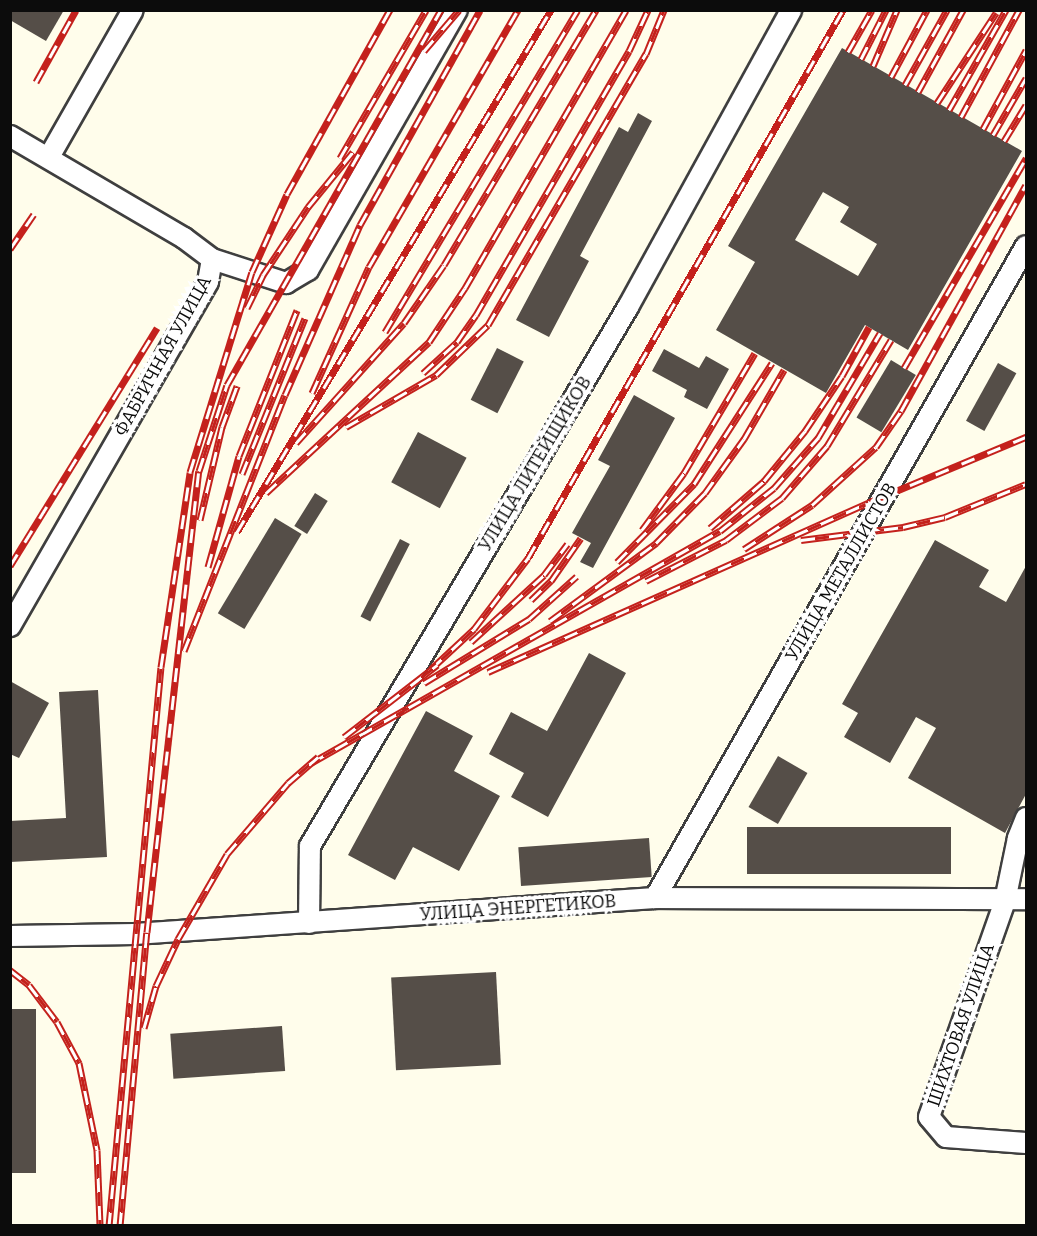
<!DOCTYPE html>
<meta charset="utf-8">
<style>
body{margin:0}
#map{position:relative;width:1037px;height:1236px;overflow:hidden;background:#fffdeb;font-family:Bitter,serif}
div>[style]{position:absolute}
.building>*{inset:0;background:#554e48;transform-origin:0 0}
.roads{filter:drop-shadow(2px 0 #3f3f3f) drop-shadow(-2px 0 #3f3f3f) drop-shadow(0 2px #3f3f3f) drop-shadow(0 -2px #3f3f3f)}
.minor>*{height:20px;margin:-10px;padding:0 10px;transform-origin:10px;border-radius:10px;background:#fff}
.rail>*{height:7px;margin-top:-3.5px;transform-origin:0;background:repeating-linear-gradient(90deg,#fff 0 14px,#c4211c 0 28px);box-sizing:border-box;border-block:2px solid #c4211c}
span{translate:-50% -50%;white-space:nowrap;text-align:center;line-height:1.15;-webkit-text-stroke:6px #fff;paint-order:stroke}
.street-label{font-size:18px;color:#0c0c0c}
.frame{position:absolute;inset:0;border:12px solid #0c0c0c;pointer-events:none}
</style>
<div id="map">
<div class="building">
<div style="clip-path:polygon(10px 10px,64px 10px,46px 41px,10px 20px)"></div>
<div style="clip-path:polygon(evenodd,842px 48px,1022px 151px,908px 350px,865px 325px,826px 393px,716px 330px,755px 262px,728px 246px,842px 48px,823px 192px,849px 207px,840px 222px,877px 244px,858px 276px,795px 240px,823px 192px)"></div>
<div style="clip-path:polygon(638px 113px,652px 121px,580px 256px,589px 261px,549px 337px,516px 320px,619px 127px,628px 132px)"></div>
<div style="left:497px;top:348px;width:30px;height:58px;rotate:27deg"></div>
<div style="clip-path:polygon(664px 349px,699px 368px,706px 356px,729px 369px,707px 409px,684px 397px,687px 390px,652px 371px)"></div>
<div style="left:891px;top:360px;width:29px;height:67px;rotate:31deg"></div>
<div style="left:998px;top:363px;width:21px;height:66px;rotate:29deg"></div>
<div style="clip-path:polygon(634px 395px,675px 418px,593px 568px,580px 562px,591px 543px,572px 533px,610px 466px,598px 460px)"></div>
<div style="left:418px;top:432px;width:55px;height:57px;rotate:28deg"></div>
<div style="left:315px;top:493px;width:15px;height:39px;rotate:32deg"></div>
<div style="left:275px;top:518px;width:31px;height:111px;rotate:31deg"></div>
<div style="left:400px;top:539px;width:11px;height:87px;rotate:27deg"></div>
<div style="clip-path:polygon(935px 540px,989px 570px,979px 587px,1006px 602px,1026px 566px,1026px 794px,1005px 833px,908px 778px,936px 728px,916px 717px,890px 763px,844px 737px,858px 713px,842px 704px)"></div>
<div style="clip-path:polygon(589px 653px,626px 673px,548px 817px,511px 797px,524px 773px,489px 754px,511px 712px,547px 731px)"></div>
<div style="clip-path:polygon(10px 681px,49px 703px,19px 758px,10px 754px)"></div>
<div style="clip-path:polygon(98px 690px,107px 857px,10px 862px,10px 821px,66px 818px,59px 692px)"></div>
<div style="clip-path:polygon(426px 711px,473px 736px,454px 771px,500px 796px,459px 871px,413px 847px,395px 880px,348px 855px)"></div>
<div style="left:778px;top:756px;width:34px;height:59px;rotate:30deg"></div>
<div style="left:951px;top:827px;width:47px;height:204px;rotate:90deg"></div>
<div style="left:649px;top:838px;width:39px;height:131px;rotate:86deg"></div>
<div style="left:496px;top:972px;width:93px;height:105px;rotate:87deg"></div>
<div style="left:36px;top:1009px;width:164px;height:26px;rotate:90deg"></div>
<div style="left:282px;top:1026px;width:45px;height:112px;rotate:86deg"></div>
</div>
<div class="roads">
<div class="minor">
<div style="left:10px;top:136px;width:202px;rotate:30.4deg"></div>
<div style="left:184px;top:238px;width:35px;rotate:37deg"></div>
<div style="left:212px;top:259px;width:23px;rotate:100deg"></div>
<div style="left:208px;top:282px;width:397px;rotate:119.9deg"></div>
<div style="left:49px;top:157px;width:169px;rotate:-60.3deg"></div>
<div style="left:212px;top:259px;width:78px;rotate:18deg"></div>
<div style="left:286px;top:283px;width:26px;rotate:-31deg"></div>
<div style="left:308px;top:270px;width:300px;rotate:-60.2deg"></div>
<div style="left:1026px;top:818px;width:22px;rotate:112deg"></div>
<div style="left:1018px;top:838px;width:64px;rotate:101.7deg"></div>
<div style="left:1005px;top:901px;width:229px;rotate:109.4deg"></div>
<div style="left:929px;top:1117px;width:26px;rotate:50deg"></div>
<div style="left:946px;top:1137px;width:80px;rotate:4.3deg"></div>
<div style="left:655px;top:898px;width:750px;rotate:-60.36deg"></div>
<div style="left:309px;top:923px;width:77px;rotate:-89.3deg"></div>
<div style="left:310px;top:846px;width:626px;rotate:-59.46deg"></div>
<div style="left:628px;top:307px;width:339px;rotate:-61.2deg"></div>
<div style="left:10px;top:936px;width:125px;rotate:-0.9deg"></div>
<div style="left:135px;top:934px;width:521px;rotate:-3.96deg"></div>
<div style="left:655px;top:898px;width:371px;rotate:0.2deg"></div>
</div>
</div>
<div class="rail">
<div style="left:424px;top:51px;width:54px;rotate:-49.5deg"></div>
<div style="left:848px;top:52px;width:48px;rotate:-60.3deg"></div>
<div style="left:861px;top:59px;width:55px;rotate:-63deg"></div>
<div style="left:873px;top:66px;width:61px;rotate:-66.8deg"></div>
<div style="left:891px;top:77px;width:76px;rotate:-61.8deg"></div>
<div style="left:36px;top:82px;width:82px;rotate:-60.9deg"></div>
<div style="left:905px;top:85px;width:86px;rotate:-60.8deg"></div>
<div style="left:918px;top:92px;width:94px;rotate:-61.2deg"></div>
<div style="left:937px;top:103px;width:108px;rotate:-56.8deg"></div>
<div style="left:949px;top:110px;width:115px;rotate:-60.3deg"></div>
<div style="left:961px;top:117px;width:122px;rotate:-61.5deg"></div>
<div style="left:983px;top:129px;width:90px;rotate:-61.4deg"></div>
<div style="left:993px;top:135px;width:66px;rotate:-59.9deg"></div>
<div style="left:1004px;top:141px;width:42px;rotate:-58.6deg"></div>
<div style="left:340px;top:158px;width:171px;rotate:-59.8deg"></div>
<div style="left:10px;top:249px;width:42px;rotate:-55.6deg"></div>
<div style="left:247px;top:308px;width:37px;rotate:-64deg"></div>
<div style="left:263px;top:275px;width:82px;rotate:-56.5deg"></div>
<div style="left:308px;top:207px;width:71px;rotate:-50.7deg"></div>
<div style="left:385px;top:332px;width:375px;rotate:-59.1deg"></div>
<div style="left:904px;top:368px;width:243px;rotate:-59.8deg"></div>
<div style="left:423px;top:373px;width:46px;rotate:-42.4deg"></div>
<div style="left:457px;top:342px;width:33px;rotate:-55deg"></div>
<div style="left:476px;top:315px;width:305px;rotate:-59.9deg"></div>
<div style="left:629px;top:51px;width:45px;rotate:-65.1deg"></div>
<div style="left:312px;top:393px;width:138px;rotate:-65.7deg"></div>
<div style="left:369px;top:267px;width:297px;rotate:-59.9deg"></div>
<div style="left:346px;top:427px;width:104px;rotate:-30deg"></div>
<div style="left:436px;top:375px;width:72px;rotate:-43.9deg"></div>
<div style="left:488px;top:325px;width:314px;rotate:-59.8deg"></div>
<div style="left:646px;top:54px;width:48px;rotate:-67.8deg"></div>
<div style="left:296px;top:443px;width:161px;rotate:-48deg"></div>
<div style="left:404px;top:323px;width:70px;rotate:-55.4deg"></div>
<div style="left:444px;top:265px;width:297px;rotate:-59.2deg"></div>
<div style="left:242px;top:474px;width:168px;rotate:-68deg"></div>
<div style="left:266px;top:493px;width:222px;rotate:-42.8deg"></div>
<div style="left:429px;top:342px;width:65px;rotate:-56.3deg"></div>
<div style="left:465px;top:288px;width:321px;rotate:-59.9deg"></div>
<div style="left:200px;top:520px;width:96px;rotate:-76.7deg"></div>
<div style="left:222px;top:427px;width:44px;rotate:-69.9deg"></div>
<div style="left:710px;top:528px;width:72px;rotate:-41deg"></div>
<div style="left:764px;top:481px;width:65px;rotate:-50.6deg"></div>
<div style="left:805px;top:431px;width:66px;rotate:-56.1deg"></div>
<div style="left:842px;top:376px;width:56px;rotate:-61.1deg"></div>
<div style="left:642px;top:530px;width:71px;rotate:-53.6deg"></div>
<div style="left:684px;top:473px;width:139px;rotate:-59.4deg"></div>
<div style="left:237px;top:532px;width:609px;rotate:-58.97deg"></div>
<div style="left:801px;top:540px;width:103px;rotate:-7.3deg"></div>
<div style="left:903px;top:527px;width:43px;rotate:-13.4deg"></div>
<div style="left:945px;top:517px;width:87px;rotate:-22.2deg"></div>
<div style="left:744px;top:549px;width:81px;rotate:-32.9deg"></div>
<div style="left:812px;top:505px;width:86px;rotate:-42.2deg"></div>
<div style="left:876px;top:447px;width:44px;rotate:-55.2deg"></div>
<div style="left:901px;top:411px;width:258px;rotate:-61.1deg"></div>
<div style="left:617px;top:562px;width:110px;rotate:-45.4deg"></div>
<div style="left:694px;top:484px;width:144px;rotate:-57.2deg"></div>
<div style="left:10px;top:566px;width:280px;rotate:-58.3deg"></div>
<div style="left:208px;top:567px;width:115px;rotate:-74.4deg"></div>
<div style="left:239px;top:456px;width:157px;rotate:-68.3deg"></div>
<div style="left:646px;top:581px;width:90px;rotate:-27.1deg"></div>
<div style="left:726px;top:540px;width:70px;rotate:-36.9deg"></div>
<div style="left:782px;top:498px;width:69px;rotate:-49.1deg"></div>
<div style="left:827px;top:446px;width:124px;rotate:-58.9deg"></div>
<div style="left:531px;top:600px;width:28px;rotate:-44deg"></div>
<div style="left:551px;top:581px;width:52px;rotate:-55.1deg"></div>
<div style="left:550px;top:621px;width:132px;rotate:-36.3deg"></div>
<div style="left:656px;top:543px;width:70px;rotate:-45.6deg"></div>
<div style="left:705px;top:493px;width:67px;rotate:-54.2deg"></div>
<div style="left:744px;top:439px;width:80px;rotate:-59.9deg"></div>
<div style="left:471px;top:642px;width:99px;rotate:-42.5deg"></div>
<div style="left:544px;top:575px;width:39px;rotate:-53deg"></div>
<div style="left:184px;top:651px;width:275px;rotate:-68.5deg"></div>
<div style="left:285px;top:395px;width:186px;rotate:-66.2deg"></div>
<div style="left:360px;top:225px;width:246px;rotate:-60.8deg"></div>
<div style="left:431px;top:669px;width:59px;rotate:-42.9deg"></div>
<div style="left:474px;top:629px;width:89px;rotate:-52.7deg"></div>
<div style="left:528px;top:558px;width:632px;rotate:-60.11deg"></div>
<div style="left:488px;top:672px;width:433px;rotate:-24deg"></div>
<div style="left:884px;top:496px;width:154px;rotate:-22.6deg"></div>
<div style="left:424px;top:683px;width:123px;rotate:-31.4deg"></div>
<div style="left:529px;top:619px;width:64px;rotate:-41.9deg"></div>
<div style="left:344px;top:737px;width:118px;rotate:-37.7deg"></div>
<div style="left:311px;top:763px;width:470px;rotate:-29.6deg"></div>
<div style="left:720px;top:531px;width:69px;rotate:-38.5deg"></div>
<div style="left:774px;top:488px;width:67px;rotate:-48.7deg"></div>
<div style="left:818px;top:438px;width:122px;rotate:-59.4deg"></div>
<div style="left:10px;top:970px;width:24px;rotate:38deg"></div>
<div style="left:29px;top:985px;width:46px;rotate:52.9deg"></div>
<div style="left:57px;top:1022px;width:47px;rotate:61.8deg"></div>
<div style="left:79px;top:1063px;width:89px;rotate:78.3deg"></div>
<div style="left:97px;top:1150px;width:76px;rotate:87.7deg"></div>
<div style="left:144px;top:1028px;width:44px;rotate:-74.1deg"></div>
<div style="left:156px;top:986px;width:52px;rotate:-64.9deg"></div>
<div style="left:178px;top:939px;width:98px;rotate:-60deg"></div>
<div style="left:227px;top:854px;width:94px;rotate:-49.3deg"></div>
<div style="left:288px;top:783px;width:40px;rotate:-41deg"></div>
<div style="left:109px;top:1226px;width:561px;rotate:-84.69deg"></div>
<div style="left:161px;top:667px;width:197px;rotate:-81.5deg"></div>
<div style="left:190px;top:472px;width:209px;rotate:-72.8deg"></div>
<div style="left:252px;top:272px;width:85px;rotate:-65.8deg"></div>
<div style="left:287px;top:194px;width:211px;rotate:-60.8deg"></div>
<div style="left:120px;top:1226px;width:295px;rotate:-84.8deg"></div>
<div style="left:147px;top:932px;width:464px;rotate:-83.6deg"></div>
<div style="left:199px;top:471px;width:90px;rotate:-72deg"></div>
<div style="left:227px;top:385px;width:432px;rotate:-60.3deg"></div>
</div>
<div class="street-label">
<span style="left:163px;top:356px;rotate:-61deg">ФАБРИЧНАЯ УЛИЦА</span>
<span style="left:535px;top:464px;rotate:-59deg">УЛИЦА ЛИТЕЙЩИКОВ</span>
<span style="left:841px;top:572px;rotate:-60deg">УЛИЦА МЕТАЛЛИСТОВ</span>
<span style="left:518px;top:908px;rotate:-4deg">УЛИЦА ЭНЕРГЕТИКОВ</span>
<span style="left:961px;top:1025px;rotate:-71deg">ШИХТОВАЯ УЛИЦА</span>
</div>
<div class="frame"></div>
</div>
